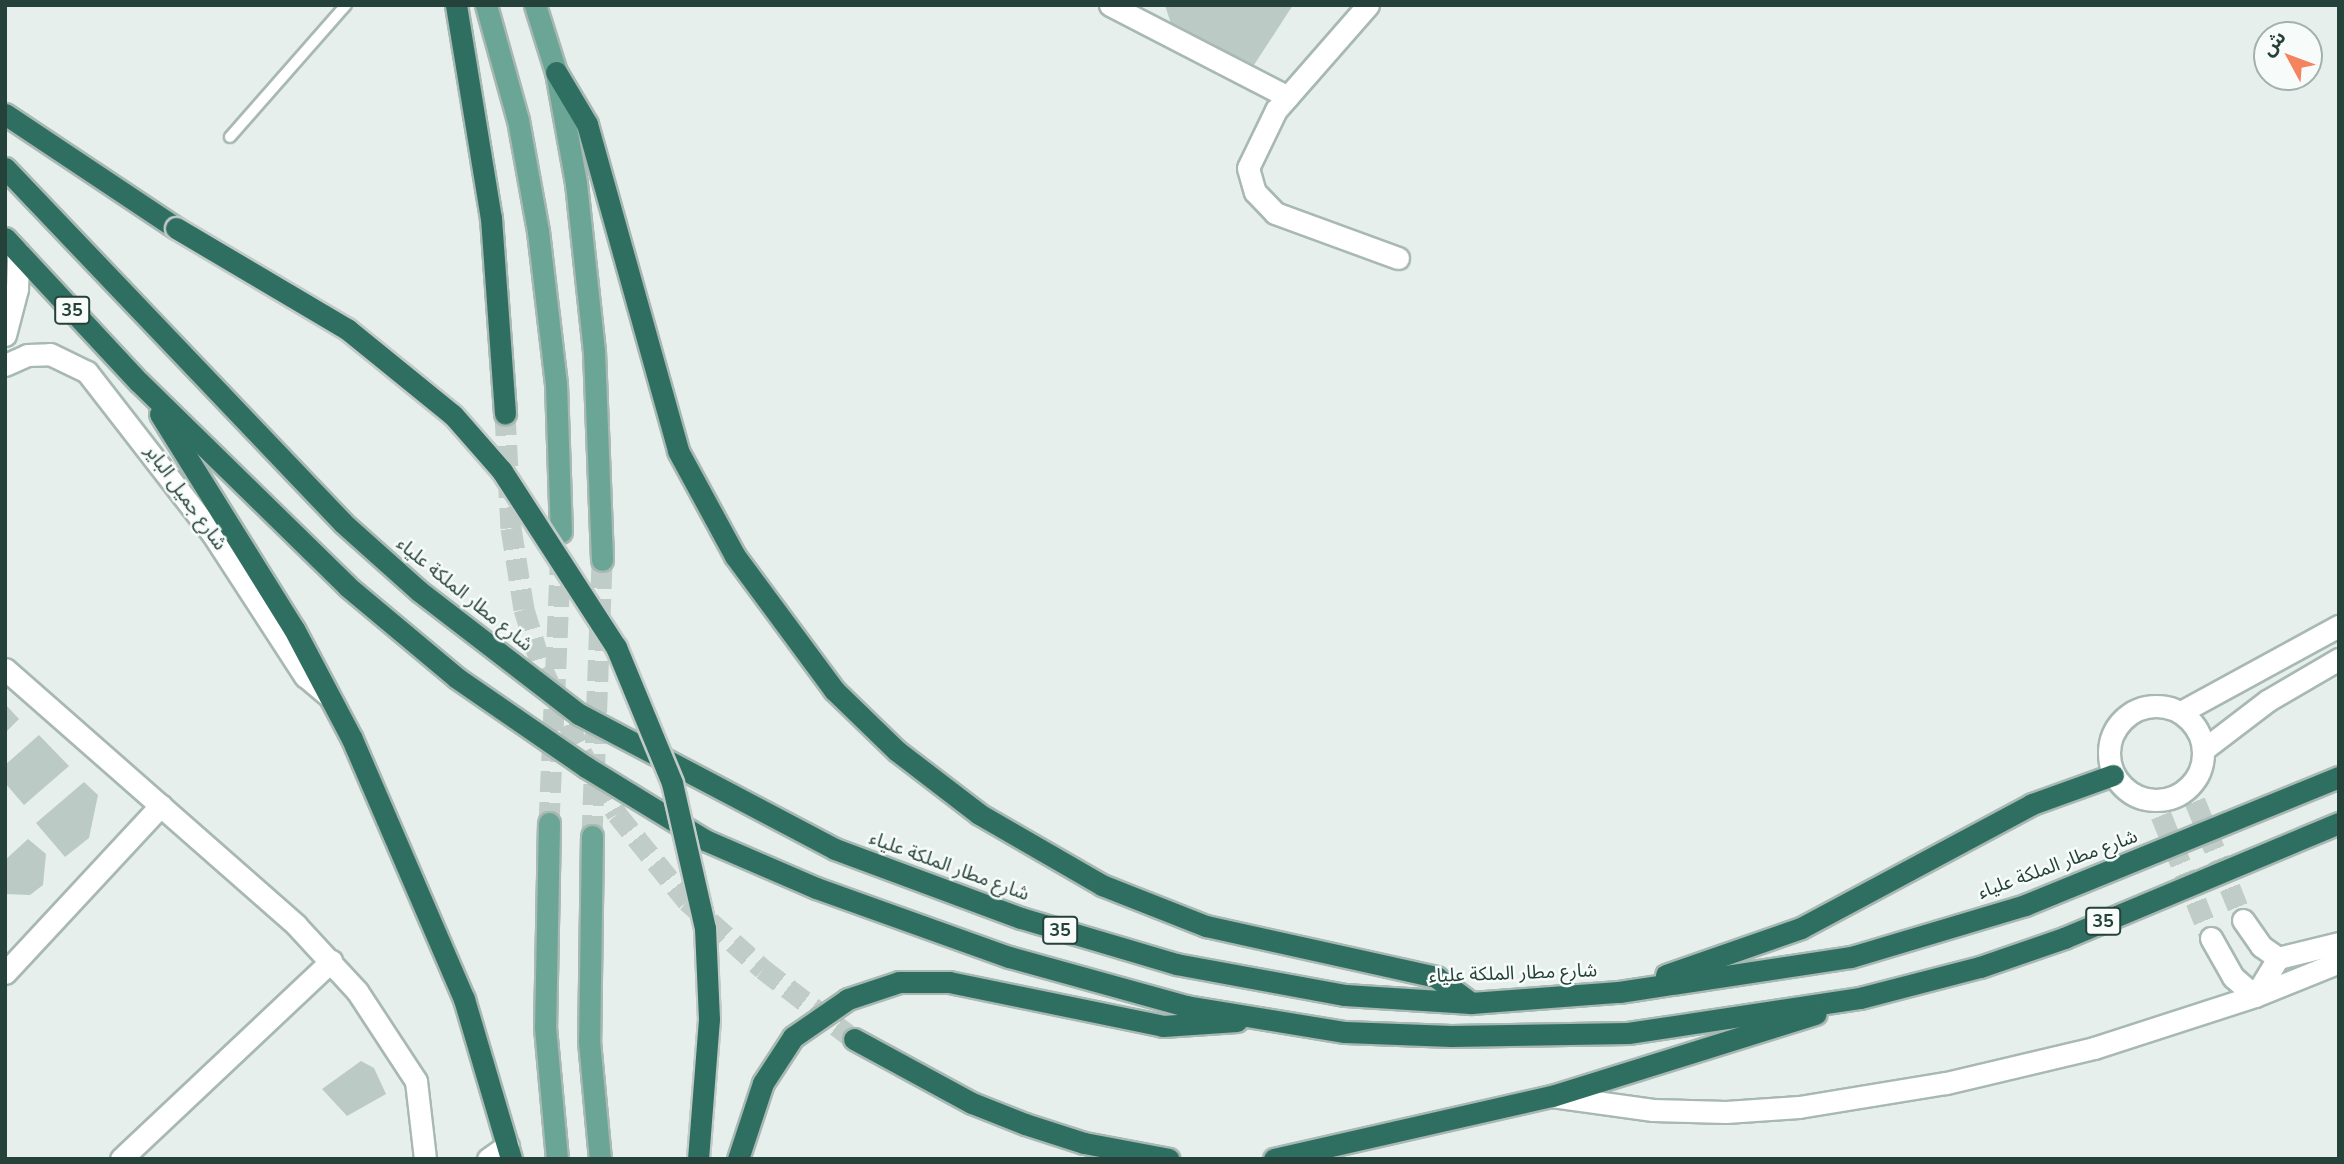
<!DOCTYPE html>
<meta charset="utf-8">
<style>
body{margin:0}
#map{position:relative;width:2344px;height:1164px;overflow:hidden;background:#e6efeb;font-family:"Nunito Sans","Noto Sans Arabic",sans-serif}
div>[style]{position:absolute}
.building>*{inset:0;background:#bbcac4}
.tertiary-tunnel>*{height:21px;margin-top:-10.5px;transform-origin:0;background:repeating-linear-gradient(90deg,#bfccc8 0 21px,transparent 0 31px)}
.primary-tunnel>*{height:21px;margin-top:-10.5px;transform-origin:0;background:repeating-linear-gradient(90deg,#bfccc8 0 21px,transparent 0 31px)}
.motorway-tunnel>*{height:21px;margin-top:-10.5px;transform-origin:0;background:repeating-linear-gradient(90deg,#bfccc8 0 21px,transparent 0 31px)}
.roads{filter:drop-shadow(2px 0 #a8b8b2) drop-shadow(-2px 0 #a8b8b2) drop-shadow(0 2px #a8b8b2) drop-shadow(0 -2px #a8b8b2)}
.service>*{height:10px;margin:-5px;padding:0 5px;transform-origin:5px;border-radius:5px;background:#fff}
.minor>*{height:21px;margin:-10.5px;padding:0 10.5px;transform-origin:10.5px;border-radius:10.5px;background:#fff}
.tertiary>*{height:21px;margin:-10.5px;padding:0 10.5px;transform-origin:10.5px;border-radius:10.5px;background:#fff}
.tertiary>.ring{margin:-10.5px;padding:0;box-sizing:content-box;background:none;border:21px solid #fff;border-radius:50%}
.primary>*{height:21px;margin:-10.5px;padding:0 10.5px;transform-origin:10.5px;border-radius:10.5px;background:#6aa596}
.motorway>*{height:21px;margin:-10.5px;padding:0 10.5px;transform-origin:10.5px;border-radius:10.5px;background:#2f6f62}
.bridges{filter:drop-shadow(2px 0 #c2cac8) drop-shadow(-2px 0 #c2cac8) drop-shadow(0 2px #c2cac8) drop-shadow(0 -2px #c2cac8)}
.motorway-bridge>*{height:21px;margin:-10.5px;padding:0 10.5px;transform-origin:10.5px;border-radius:10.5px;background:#2f6f62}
span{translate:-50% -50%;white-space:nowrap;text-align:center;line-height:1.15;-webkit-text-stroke:5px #f7fbf9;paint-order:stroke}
.shield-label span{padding:2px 5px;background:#f7fbf9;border:2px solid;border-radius:5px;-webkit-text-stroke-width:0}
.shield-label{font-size:18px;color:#24423a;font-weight:700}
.street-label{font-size:19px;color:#24423a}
.frame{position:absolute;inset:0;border:7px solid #24423a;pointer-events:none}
.north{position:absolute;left:2253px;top:21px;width:70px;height:70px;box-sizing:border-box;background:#f7fbf9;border:2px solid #a3b1ad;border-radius:50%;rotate:311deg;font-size:19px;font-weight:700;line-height:28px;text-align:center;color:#24423a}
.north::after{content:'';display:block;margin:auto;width:24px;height:32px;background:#f4845f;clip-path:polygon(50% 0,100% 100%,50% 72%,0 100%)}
</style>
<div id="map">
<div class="building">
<div style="clip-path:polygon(1165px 5px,1293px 5px,1254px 65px,1171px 24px)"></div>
<div style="clip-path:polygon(5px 704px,19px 719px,5px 733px)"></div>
<div style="clip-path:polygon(39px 735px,69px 766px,24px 805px,5px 783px,5px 765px)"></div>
<div style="clip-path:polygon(84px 782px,98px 795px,89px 838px,65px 857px,36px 823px)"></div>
<div style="clip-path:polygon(28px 839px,46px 854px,43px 885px,30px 895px,5px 894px,5px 860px)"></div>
<div style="clip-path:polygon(361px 1061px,374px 1068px,386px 1094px,347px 1116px,322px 1089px)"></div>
</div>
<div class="tertiary-tunnel">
<div style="left:2195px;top:801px;width:128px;rotate:68deg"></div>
<div style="left:2161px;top:815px;width:133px;rotate:67.9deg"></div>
</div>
<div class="primary-tunnel">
<div style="left:549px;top:823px;width:271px;rotate:-87.5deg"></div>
<div style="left:592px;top:836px;width:276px;rotate:-87.9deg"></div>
</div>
<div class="motorway-tunnel">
<div style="left:505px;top:414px;width:114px;rotate:87deg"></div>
<div style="left:511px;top:528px;width:82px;rotate:80.9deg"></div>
<div style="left:524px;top:609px;width:62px;rotate:73deg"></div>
<div style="left:542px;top:668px;width:96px;rotate:64.8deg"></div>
<div style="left:583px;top:755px;width:68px;rotate:60deg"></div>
<div style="left:617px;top:814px;width:112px;rotate:51.2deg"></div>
<div style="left:687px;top:901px;width:102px;rotate:41.8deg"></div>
<div style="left:763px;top:969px;width:115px;rotate:37.6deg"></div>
</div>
<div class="roads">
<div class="service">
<div style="left:230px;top:137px;width:176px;rotate:-48.7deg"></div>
</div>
<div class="minor">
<div style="left:1110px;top:5px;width:200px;rotate:27.3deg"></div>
<div style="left:1368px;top:5px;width:140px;rotate:131.2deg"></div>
<div style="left:1276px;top:110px;width:64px;rotate:115.8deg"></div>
<div style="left:1248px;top:168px;width:25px;rotate:74deg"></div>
<div style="left:1255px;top:192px;width:29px;rotate:46deg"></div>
<div style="left:1275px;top:213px;width:131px;rotate:20.1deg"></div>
<div style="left:5px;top:335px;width:48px;rotate:-75.4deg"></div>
<div style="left:17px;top:289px;width:37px;rotate:-88deg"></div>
<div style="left:5px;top:365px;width:24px;rotate:-24deg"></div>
<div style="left:27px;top:355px;width:23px;rotate:-2deg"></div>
<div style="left:50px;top:354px;width:41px;rotate:25.9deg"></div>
<div style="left:87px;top:372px;width:204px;rotate:52.2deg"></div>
<div style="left:212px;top:533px;width:171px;rotate:57deg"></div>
<div style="left:305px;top:676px;width:31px;rotate:40deg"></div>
<div style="left:5px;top:669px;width:388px;rotate:41.3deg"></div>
<div style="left:296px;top:925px;width:90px;rotate:47.3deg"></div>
<div style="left:357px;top:991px;width:108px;rotate:56.8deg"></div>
<div style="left:416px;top:1081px;width:79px;rotate:83.4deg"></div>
<div style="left:5px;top:973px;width:229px;rotate:-47.1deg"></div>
<div style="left:121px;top:1159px;width:289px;rotate:-43.3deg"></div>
<div style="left:488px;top:1159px;width:24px;rotate:-35deg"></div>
</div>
<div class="tertiary">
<div class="ring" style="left:2109px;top:706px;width:73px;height:73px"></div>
<div style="left:2181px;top:712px;width:180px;rotate:-28.6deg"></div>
<div style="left:2203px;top:750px;width:81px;rotate:-37.4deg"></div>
<div style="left:2267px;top:701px;width:83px;rotate:-30.3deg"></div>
<div style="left:2243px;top:920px;width:32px;rotate:55deg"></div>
<div style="left:2261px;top:946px;width:21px;rotate:35deg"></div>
<div style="left:2278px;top:958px;width:63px;rotate:-13.8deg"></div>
<div style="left:2211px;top:938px;width:45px;rotate:60.6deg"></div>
<div style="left:2233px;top:977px;width:29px;rotate:41deg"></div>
<div style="left:2255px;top:996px;width:91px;rotate:-22deg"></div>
<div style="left:1552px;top:1096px;width:102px;rotate:7.9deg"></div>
<div style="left:1653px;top:1110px;width:73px;rotate:1.6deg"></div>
<div style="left:1726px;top:1112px;width:73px;rotate:-3.9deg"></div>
<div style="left:1799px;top:1107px;width:149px;rotate:-9.3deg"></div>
<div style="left:1946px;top:1083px;width:152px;rotate:-13.3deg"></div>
<div style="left:2094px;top:1048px;width:169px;rotate:-17.9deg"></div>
<div style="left:2255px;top:996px;width:44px;rotate:-58.8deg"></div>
</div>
<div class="primary">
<div style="left:486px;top:5px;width:119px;rotate:74.5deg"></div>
<div style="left:518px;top:120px;width:113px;rotate:79.8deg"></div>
<div style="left:538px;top:231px;width:154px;rotate:83.3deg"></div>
<div style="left:556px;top:384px;width:148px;rotate:88.1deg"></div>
<div style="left:535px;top:5px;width:70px;rotate:72.6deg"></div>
<div style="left:556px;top:72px;width:113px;rotate:79.8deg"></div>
<div style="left:576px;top:183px;width:169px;rotate:83.9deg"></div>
<div style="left:594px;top:351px;width:209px;rotate:87.8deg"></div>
<div style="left:549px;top:823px;width:204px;rotate:91.1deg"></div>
<div style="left:545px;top:1027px;width:133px;rotate:84.8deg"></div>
<div style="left:592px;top:836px;width:205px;rotate:90.8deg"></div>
<div style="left:589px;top:1041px;width:119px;rotate:84.7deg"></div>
</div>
<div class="motorway">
<div style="left:456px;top:5px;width:216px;rotate:80.7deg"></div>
<div style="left:491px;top:218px;width:196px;rotate:85.9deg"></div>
<div style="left:556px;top:72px;width:61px;rotate:59.2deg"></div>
<div style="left:587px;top:124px;width:339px;rotate:74.4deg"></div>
<div style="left:678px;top:451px;width:119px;rotate:61.5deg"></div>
<div style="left:735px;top:556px;width:167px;rotate:53.5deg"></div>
<div style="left:834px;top:690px;width:88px;rotate:44.1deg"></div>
<div style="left:897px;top:751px;width:103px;rotate:37.5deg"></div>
<div style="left:979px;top:814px;width:142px;rotate:30deg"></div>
<div style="left:1102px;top:885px;width:112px;rotate:21.5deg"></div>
<div style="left:1206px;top:926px;width:236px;rotate:12.5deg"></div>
<div style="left:1436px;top:977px;width:44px;rotate:36.6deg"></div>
<div style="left:5px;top:114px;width:206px;rotate:33.7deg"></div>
<div style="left:5px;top:168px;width:490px;rotate:46.4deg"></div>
<div style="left:343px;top:523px;width:102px;rotate:41.8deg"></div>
<div style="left:419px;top:591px;width:202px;rotate:37.6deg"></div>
<div style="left:579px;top:714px;width:289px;rotate:27.8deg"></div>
<div style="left:835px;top:849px;width:198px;rotate:20.4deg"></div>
<div style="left:1021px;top:918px;width:162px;rotate:16.5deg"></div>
<div style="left:1176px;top:964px;width:172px;rotate:10.4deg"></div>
<div style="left:1345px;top:995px;width:126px;rotate:3.6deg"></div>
<div style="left:1471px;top:1003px;width:148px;rotate:-4.3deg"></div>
<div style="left:1619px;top:992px;width:235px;rotate:-8.6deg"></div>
<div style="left:1851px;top:957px;width:182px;rotate:-16.6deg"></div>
<div style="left:2025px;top:905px;width:339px;rotate:-22.2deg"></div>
<div style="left:5px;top:238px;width:197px;rotate:47.1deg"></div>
<div style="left:139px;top:382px;width:291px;rotate:44.4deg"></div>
<div style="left:347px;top:586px;width:143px;rotate:39.9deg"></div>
<div style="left:457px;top:678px;width:157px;rotate:34.6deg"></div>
<div style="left:586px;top:767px;width:140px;rotate:31.5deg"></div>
<div style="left:705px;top:840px;width:121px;rotate:23.4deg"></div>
<div style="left:816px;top:888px;width:205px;rotate:19.7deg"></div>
<div style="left:1009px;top:957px;width:184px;rotate:15.5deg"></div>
<div style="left:1186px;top:1006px;width:161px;rotate:9.3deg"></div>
<div style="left:1345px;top:1032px;width:106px;rotate:2.2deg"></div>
<div style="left:1451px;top:1036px;width:177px;rotate:-1deg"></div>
<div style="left:1628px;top:1033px;width:235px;rotate:-8.6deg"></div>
<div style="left:1860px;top:998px;width:124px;rotate:-14.5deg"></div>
<div style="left:1980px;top:967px;width:89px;rotate:-19deg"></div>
<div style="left:2064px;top:938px;width:298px;rotate:-22.7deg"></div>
<div style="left:160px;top:414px;width:253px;rotate:58.1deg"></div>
<div style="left:294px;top:629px;width:124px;rotate:62.2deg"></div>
<div style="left:352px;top:739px;width:283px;rotate:66.7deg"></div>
<div style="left:464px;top:999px;width:167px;rotate:73.6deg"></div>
<div style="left:1666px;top:975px;width:143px;rotate:-19.2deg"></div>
<div style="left:1801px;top:928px;width:262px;rotate:-28.2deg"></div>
<div style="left:2032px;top:804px;width:86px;rotate:-19.7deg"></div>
<div style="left:854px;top:1039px;width:134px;rotate:28.5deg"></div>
<div style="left:972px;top:1103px;width:57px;rotate:21.6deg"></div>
<div style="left:1025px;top:1124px;width:62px;rotate:17.9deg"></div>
<div style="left:1084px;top:1143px;width:86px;rotate:10.7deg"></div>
<div style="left:738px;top:1159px;width:80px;rotate:-71.8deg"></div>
<div style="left:763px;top:1083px;width:55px;rotate:-56.9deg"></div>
<div style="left:793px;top:1037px;width:67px;rotate:-34.6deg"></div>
<div style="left:848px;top:999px;width:54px;rotate:-18.4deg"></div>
<div style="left:899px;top:982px;width:50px"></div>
<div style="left:949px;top:982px;width:218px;rotate:11.6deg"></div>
<div style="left:1163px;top:1026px;width:74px;rotate:-3.9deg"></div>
<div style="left:1274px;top:1159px;width:285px;rotate:-12.8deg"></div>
<div style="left:1552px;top:1096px;width:276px;rotate:-17.3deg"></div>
</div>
</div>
<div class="bridges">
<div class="motorway-bridge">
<div style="left:176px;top:228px;width:199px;rotate:30.6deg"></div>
<div style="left:347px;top:329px;width:136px;rotate:39.1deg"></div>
<div style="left:453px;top:415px;width:74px;rotate:48.8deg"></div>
<div style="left:502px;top:471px;width:210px;rotate:57.1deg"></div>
<div style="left:616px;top:647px;width:147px;rotate:67.6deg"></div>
<div style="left:672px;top:783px;width:149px;rotate:77.2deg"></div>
<div style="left:705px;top:928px;width:91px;rotate:87.5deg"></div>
<div style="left:709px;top:1019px;width:140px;rotate:94.5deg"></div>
</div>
</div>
<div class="shield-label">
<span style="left:72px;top:310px">35</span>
<span style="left:2103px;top:921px">35</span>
<span style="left:1060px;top:930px">35</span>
</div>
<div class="street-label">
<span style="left:185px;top:498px;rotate:54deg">شارع جميل الباير</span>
<span style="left:464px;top:595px;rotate:39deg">شارع مطار الملكة علياء</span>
<span style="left:2058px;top:865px;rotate:-20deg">شارع مطار الملكة علياء</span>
<span style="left:949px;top:867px;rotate:20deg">شارع مطار الملكة علياء</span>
<span style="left:1513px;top:974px;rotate:-2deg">شارع مطار الملكة علياء</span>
</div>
<div class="frame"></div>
<div class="north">ش</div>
</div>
